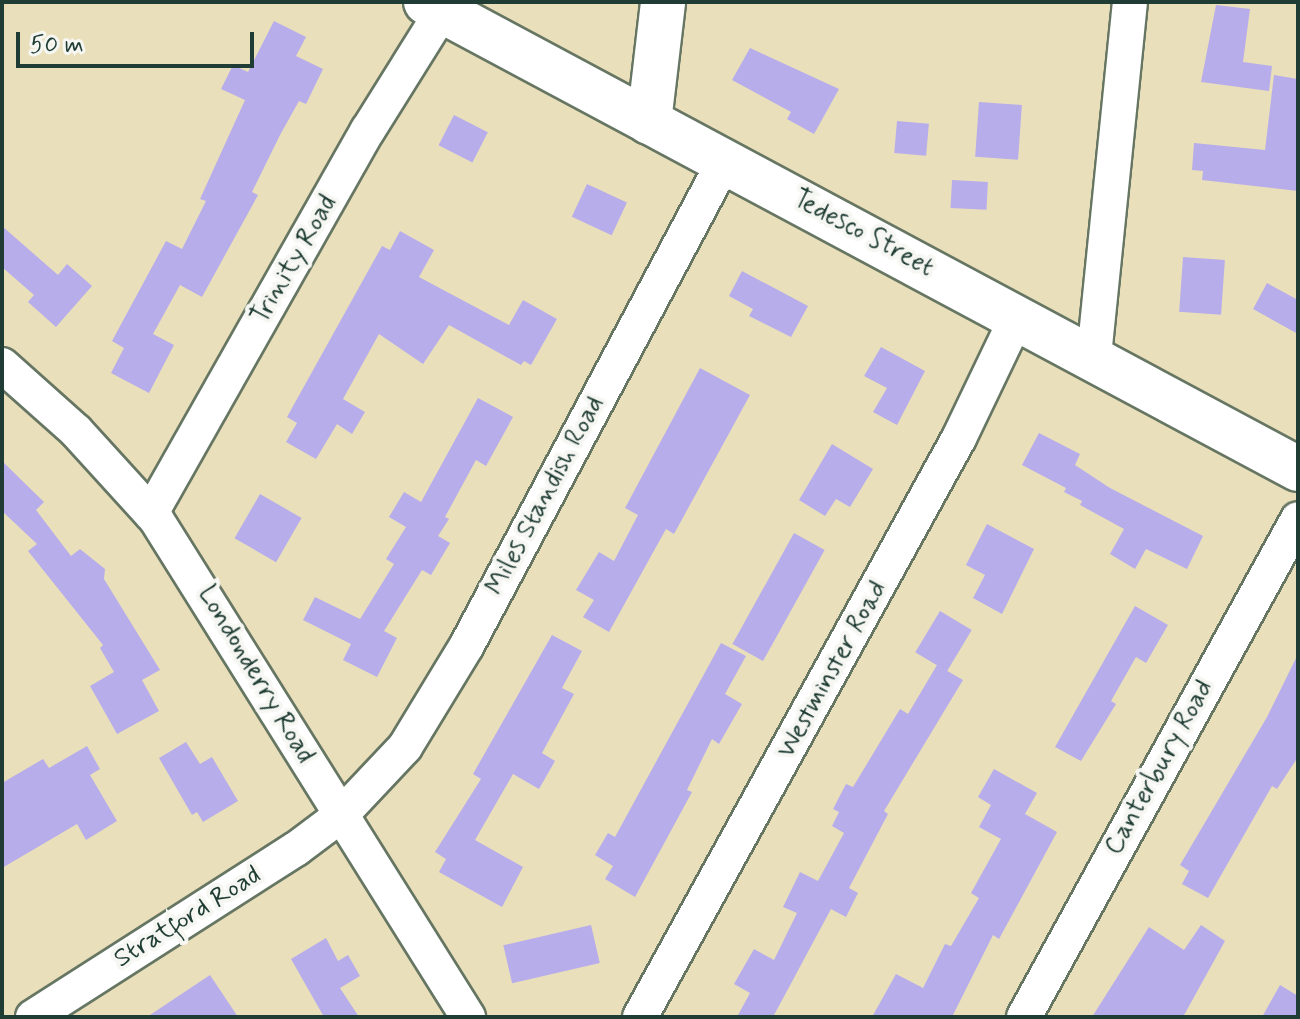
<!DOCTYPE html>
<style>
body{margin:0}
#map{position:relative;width:1300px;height:1019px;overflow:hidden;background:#eadfbb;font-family:Mynerve,sans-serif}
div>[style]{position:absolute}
.building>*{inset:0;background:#b7adea;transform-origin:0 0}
.roads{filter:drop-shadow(2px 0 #667663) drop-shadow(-2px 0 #667663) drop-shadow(0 2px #667663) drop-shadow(0 -2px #667663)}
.street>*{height:34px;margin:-17px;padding:0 17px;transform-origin:17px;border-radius:17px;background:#fff}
.secondary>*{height:44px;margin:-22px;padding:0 22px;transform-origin:22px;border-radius:22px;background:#fff}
.primary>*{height:44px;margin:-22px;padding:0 22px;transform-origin:22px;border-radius:22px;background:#fff}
span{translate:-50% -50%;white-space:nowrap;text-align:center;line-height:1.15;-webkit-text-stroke:8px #f6f6f2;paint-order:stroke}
.street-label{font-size:26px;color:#1f3d34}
.frame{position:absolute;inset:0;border:4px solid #1f3d34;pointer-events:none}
.scale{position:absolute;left:16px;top:32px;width:238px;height:36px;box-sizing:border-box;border:4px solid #1f3d34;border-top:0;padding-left:10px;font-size:24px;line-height:28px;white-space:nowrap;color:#1f3d34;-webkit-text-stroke:6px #f6f6f2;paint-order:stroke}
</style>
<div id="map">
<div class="building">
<div style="clip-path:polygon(1216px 5px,1250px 9px,1243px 62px,1272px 66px,1269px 91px,1201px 82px)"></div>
<div style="clip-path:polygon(274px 21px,306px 37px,296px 56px,323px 69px,306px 104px,299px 101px,280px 135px,252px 192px,258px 195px,202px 297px,180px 285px,153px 334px,174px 345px,149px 393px,111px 373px,124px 348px,112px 341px,166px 241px,182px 249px,206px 201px,200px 199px,245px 100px,221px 89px,233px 65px,248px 72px)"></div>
<div style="clip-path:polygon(750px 48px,839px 89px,814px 134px,787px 119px,791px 112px,732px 80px)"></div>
<div style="clip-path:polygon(1274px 75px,1298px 79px,1298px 191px,1202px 180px,1203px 171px,1192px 170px,1194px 143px,1265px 150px)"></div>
<div style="left:979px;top:102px;width:43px;height:55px;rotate:4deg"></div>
<div style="left:454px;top:115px;width:38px;height:34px;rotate:27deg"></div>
<div style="left:897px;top:121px;width:32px;height:32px;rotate:5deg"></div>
<div style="left:952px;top:180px;width:36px;height:28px;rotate:3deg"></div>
<div style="left:587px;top:184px;width:44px;height:36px;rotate:25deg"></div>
<div style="clip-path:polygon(2px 226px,58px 275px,67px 264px,92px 286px,56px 327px,28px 302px,34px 295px,2px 267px)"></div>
<div style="clip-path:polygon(400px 231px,434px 250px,419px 277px,509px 325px,523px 300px,557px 319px,531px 365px,524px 361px,521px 365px,449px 325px,423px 364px,379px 334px,343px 399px,365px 412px,352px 434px,337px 424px,316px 459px,286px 442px,297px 423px,287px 417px,382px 246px,390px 250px)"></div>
<div style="left:1183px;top:257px;width:42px;height:55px;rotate:4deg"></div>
<div style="clip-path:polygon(742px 271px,808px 306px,791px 337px,749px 316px,753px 309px,729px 296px)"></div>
<div style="clip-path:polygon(1267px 283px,1298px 300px,1298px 334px,1253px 309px)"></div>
<div style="clip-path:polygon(881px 347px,925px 371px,897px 425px,873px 412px,887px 388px,864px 376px)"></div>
<div style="clip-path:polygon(700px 368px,750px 395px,674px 534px,666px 529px,609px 632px,583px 617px,594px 600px,576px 590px,599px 552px,614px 561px,638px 515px,625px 508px)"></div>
<div style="clip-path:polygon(478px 398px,513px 417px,486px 466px,476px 460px,445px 517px,449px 519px,438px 536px,450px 543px,431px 575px,422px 570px,384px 631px,397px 638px,377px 677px,343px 660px,351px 644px,303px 620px,315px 597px,360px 619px,394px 564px,386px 559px,406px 527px,389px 517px,404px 492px,421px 502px)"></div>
<div style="clip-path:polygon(1039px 433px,1080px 454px,1075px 465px,1110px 488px,1203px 536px,1187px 569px,1146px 549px,1135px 569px,1110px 554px,1124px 529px,1080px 505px,1082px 501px,1064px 492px,1066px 488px,1022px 465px)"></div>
<div style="clip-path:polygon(832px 444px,873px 469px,850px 507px,836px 499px,825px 516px,799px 500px)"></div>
<div style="clip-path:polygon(2px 461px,44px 502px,36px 510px,71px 556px,80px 549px,105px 569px,104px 579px,160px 670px,142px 680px,159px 711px,117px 734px,90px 686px,114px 672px,100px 648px,103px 645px,28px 551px,37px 544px,2px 511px)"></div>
<div style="left:260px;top:494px;width:48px;height:51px;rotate:30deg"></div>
<div style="clip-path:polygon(987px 524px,1034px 549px,1002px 614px,973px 598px,985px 575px,966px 565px)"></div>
<div style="left:794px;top:533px;width:35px;height:127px;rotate:29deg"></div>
<div style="clip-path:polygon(1135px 606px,1168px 625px,1146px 663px,1136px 657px,1111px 701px,1116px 704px,1081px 761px,1055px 747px)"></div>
<div style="left:940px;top:611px;width:37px;height:48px;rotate:31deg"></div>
<div style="clip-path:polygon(552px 635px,582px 651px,562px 688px,574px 694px,542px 753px,555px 761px,539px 789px,513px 774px,475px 840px,523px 867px,502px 907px,439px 872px,446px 859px,435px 852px,481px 779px,473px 774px)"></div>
<div style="clip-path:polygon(721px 643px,746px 656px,725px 694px,742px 704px,719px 744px,712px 739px,687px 790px,692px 792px,635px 897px,605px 879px,613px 866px,595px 855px,608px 833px,615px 837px)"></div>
<div style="clip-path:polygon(1298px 654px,1298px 757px,1277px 789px,1272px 786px,1208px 898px,1182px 884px,1189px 871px,1180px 865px,1267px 717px)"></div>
<div style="clip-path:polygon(937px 665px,963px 680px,884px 811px,888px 814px,849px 888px,858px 893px,846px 917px,831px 909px,773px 1017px,737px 1017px,750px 993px,734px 984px,754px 949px,774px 960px,797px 913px,783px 907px,800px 872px,818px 881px,844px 833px,832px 826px,839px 812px,833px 809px,846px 784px,853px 787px,900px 709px,908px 714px)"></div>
<div style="clip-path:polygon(186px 742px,200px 764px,212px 757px,238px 801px,203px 822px,197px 812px,192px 815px,159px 758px)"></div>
<div style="clip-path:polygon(87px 746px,100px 769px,90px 775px,117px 821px,86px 840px,77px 824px,2px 868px,2px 783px,43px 759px,49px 768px)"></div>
<div style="clip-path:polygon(994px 769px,1037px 793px,1025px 814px,1057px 832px,999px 939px,993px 935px,952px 1017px,872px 1017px,896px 974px,923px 988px,945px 944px,951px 946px,979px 898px,971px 893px,1001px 839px,979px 827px,991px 805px,978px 797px)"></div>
<div style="left:591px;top:925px;width:39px;height:90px;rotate:77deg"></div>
<div style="clip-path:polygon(1201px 925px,1225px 941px,1183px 1017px,1092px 1017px,1149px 927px,1184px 950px)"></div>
<div style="clip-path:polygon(326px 938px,338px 961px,348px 955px,360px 976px,340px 988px,359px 1017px,324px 1017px,291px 959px)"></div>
<div style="clip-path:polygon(210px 975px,238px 1017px,147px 1017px)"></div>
<div style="clip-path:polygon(1280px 985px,1298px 996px,1298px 1017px,1262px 1017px)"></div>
</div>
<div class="roads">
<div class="street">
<div style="left:1094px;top:356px;width:356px;rotate:-84.2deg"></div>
<div style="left:2px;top:365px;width:99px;rotate:41.7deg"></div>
<div style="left:76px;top:431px;width:119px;rotate:47.7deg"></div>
<div style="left:156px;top:519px;width:588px;rotate:57.93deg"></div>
<div style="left:151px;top:513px;width:440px;rotate:-60.5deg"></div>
<div style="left:368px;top:130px;width:142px;rotate:-58deg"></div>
<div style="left:33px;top:1017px;width:312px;rotate:-32.6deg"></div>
<div style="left:296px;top:849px;width:55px;rotate:-36.9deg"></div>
<div style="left:340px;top:816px;width:95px;rotate:-46.7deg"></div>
<div style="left:405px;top:747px;width:119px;rotate:-58.7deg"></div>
<div style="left:467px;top:645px;width:549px;rotate:-61.99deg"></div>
<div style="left:640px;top:1017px;width:661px;rotate:-61.15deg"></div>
<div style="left:959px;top:438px;width:134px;rotate:-64.4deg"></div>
<div style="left:1024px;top:1017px;width:568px;rotate:-61.18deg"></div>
</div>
<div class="secondary">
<div style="left:649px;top:122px;width:121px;rotate:-83.3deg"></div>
</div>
<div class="primary">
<div style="left:426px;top:2px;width:989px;rotate:28.17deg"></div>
</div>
</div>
<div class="street-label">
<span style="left:863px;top:234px;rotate:28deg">Tedesco Street</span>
<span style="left:295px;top:260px;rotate:-60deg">Trinity Road</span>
<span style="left:546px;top:496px;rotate:-62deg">Miles Standish Road</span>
<span style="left:833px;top:670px;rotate:-61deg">Westminster Road</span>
<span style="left:255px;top:675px;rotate:59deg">Londonderry Road</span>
<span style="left:1160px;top:768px;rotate:-61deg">Canterbury Road</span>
<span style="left:188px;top:918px;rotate:-32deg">Stratford Road</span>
</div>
<div class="frame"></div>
<div class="scale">50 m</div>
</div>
